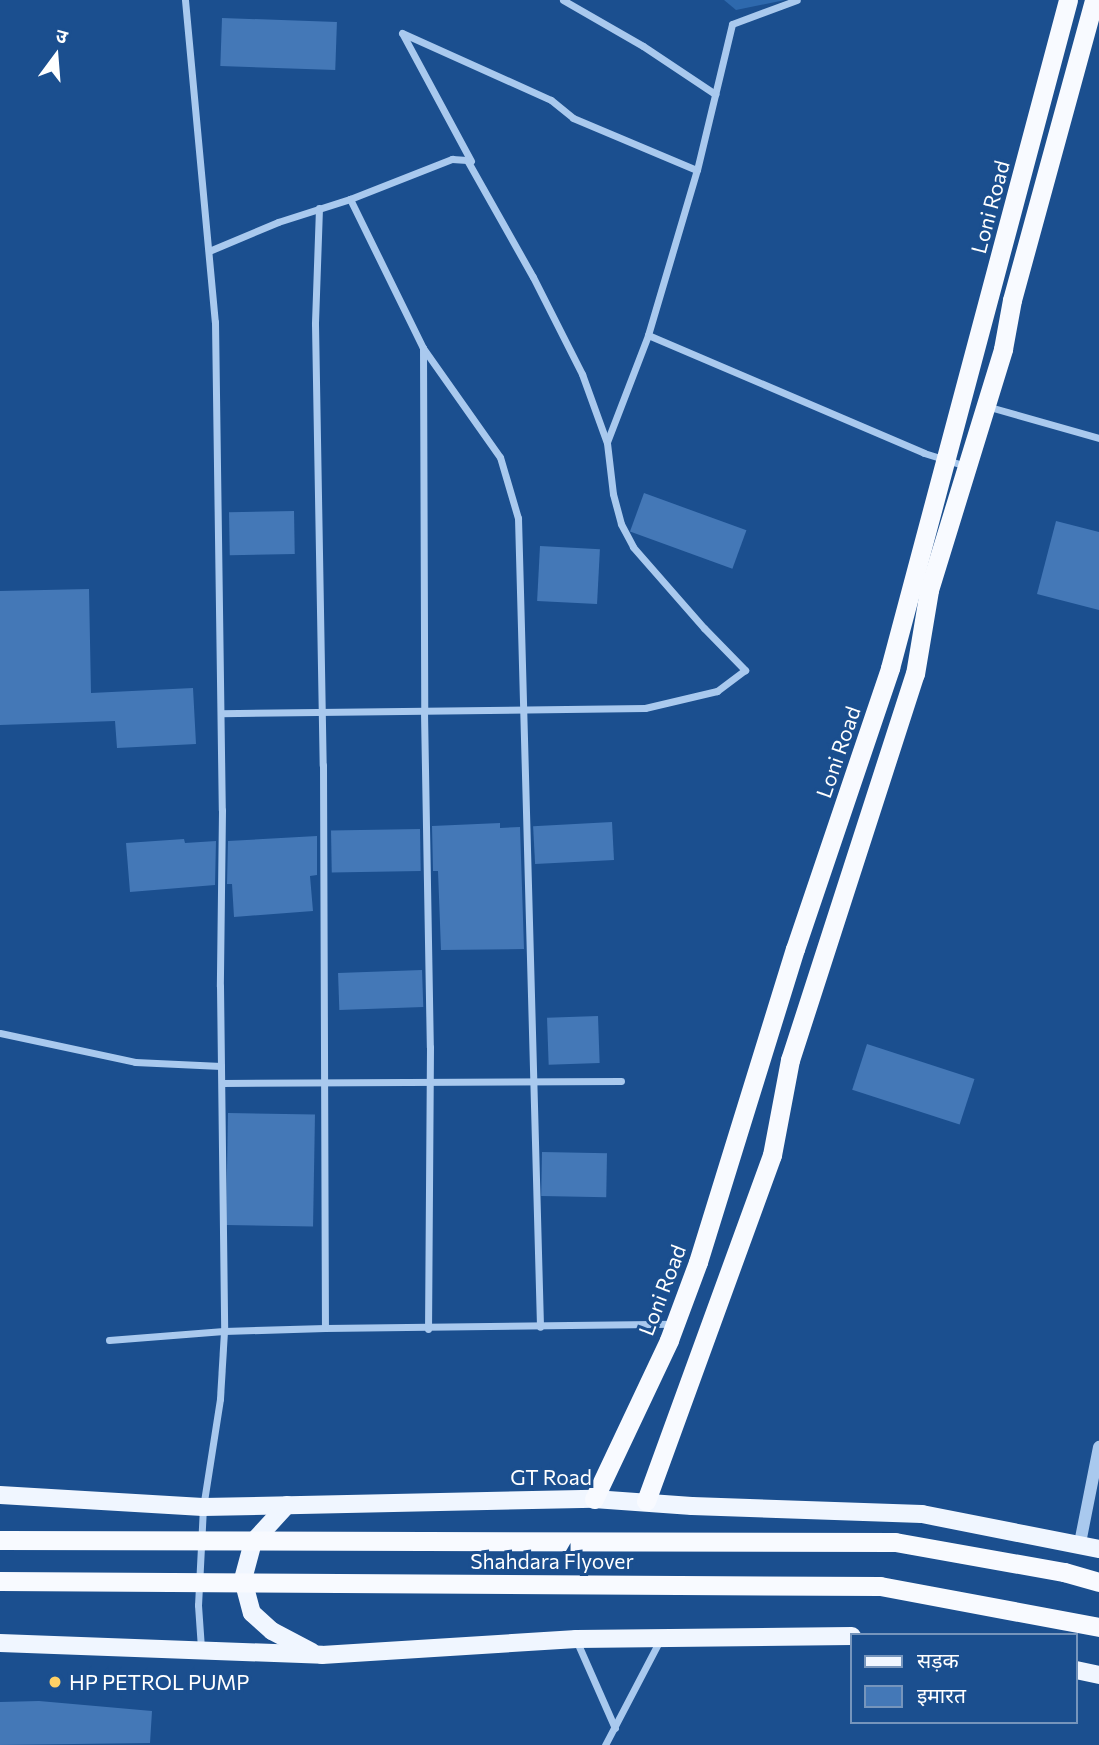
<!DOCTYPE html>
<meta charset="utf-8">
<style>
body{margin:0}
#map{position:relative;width:1099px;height:1745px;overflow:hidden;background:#1b4f8f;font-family:Commissioner,"Noto Sans Devanagari",sans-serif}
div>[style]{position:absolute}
.green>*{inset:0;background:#2e69ad}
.building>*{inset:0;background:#4478b7;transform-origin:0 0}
.minor>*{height:7px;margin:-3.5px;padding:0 3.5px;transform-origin:3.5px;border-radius:3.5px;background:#a9c9ee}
.tertiary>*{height:12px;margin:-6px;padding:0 6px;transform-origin:6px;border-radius:6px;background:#a9c9ee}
.primary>*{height:18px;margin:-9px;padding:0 9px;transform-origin:9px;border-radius:9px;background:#f0f6ff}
.trunk>*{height:19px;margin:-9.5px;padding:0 9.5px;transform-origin:9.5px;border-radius:9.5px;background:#f8faff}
.trunk-bridge>*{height:19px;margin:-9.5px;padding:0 9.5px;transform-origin:9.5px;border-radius:9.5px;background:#f8faff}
.dots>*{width:19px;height:19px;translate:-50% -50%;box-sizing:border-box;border:4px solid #1b4f8f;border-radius:50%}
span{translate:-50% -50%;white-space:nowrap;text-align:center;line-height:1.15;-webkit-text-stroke:6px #1b4f8f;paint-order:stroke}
.street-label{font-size:21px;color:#fff}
.poi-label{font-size:21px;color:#fff}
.left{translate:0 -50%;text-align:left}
.legend{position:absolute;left:850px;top:1633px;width:228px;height:91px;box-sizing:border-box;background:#1b4f8f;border:2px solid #7695bc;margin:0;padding:9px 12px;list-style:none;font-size:21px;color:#fff}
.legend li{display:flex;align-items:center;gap:14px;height:35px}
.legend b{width:35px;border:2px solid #7695bc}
.north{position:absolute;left:21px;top:21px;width:70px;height:70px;-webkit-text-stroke:5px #1b4f8f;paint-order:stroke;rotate:16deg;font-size:19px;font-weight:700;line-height:28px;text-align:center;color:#fff}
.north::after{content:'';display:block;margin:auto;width:24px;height:32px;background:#fff;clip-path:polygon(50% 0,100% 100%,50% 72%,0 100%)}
</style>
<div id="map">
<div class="green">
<div style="clip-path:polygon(724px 0,785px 0,736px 10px)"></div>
</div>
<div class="building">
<div style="left:222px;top:18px;width:115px;height:48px;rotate:2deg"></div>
<div style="left:644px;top:493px;width:109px;height:41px;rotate:20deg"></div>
<div style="left:294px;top:511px;width:43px;height:65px;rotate:89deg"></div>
<div style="clip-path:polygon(1056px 521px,1099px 532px,1099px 610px,1037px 594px)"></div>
<div style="left:540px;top:546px;width:60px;height:55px;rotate:3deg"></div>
<div style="clip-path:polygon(89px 589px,91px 693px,193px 688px,196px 744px,117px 748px,115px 721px,0 725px,0 591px)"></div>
<div style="left:612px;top:822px;width:38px;height:79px;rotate:87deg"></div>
<div style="clip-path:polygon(500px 823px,500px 828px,520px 827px,524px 949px,441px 950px,438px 871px,433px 871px,432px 826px)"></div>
<div style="left:420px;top:829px;width:42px;height:89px;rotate:89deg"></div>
<div style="clip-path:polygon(317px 836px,317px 875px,310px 876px,313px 911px,234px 917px,232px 884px,227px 884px,228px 841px)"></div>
<div style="clip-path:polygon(184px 839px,185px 843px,216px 841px,215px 885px,130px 892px,126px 843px)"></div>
<div style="left:422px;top:970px;width:37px;height:84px;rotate:88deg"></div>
<div style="left:598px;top:1016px;width:47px;height:51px;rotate:88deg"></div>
<div style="left:867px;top:1044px;width:113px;height:48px;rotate:18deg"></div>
<div style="left:228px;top:1113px;width:87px;height:112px;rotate:1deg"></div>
<div style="left:542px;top:1152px;width:65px;height:44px;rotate:1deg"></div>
<div style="clip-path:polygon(39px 1701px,152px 1711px,150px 1743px,0 1745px,0 1702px)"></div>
</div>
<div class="minor">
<div style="left:185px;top:0;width:323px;rotate:84.7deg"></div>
<div style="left:215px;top:322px;width:488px;rotate:89.2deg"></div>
<div style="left:222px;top:810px;width:176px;rotate:90.7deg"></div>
<div style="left:220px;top:986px;width:345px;rotate:89.3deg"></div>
<div style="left:224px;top:1331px;width:68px;rotate:93.4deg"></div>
<div style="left:220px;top:1399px;width:109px;rotate:98.9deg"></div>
<div style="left:203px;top:1507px;width:98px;rotate:92.9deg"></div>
<div style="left:198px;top:1605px;width:43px;rotate:86deg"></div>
<div style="left:563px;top:0;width:92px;rotate:29.9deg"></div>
<div style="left:643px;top:46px;width:87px;rotate:33.7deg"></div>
<div style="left:471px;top:161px;width:145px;rotate:-118.3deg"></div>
<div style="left:402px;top:33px;width:163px;rotate:24.2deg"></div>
<div style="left:551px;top:100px;width:28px;rotate:39deg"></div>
<div style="left:573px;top:118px;width:134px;rotate:22.8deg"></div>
<div style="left:350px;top:199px;width:166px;rotate:63.9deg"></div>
<div style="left:423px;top:348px;width:364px;rotate:89.8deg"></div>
<div style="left:424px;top:712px;width:335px;rotate:89deg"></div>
<div style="left:430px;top:1047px;width:282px;rotate:90.4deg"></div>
<div style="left:319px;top:208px;width:116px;rotate:92deg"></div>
<div style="left:315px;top:324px;width:441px;rotate:89deg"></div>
<div style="left:323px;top:765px;width:563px;rotate:89.8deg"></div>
<div style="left:325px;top:1328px;width:349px;rotate:-0.7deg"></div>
<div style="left:209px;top:251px;width:75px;rotate:-22.8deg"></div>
<div style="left:278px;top:222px;width:76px;rotate:-17.7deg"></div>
<div style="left:350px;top:199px;width:110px;rotate:-21.4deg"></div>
<div style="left:452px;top:159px;width:15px;rotate:4deg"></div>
<div style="left:467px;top:160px;width:134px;rotate:60.6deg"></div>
<div style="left:533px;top:277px;width:109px;rotate:63.2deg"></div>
<div style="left:582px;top:374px;width:73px;rotate:70.1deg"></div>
<div style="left:607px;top:443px;width:51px;rotate:83.3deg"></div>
<div style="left:613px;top:494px;width:31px;rotate:75deg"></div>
<div style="left:621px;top:524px;width:26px;rotate:62deg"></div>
<div style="left:633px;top:547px;width:108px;rotate:48.8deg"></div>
<div style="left:704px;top:628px;width:59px;rotate:45.7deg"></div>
<div style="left:745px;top:670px;width:35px;rotate:143deg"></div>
<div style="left:717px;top:691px;width:74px;rotate:166.7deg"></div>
<div style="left:645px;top:708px;width:424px;rotate:179.3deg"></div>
<div style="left:648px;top:335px;width:300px;rotate:23.1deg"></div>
<div style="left:924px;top:453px;width:44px;rotate:17.2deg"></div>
<div style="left:423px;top:348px;width:133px;rotate:54.8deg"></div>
<div style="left:500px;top:457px;width:64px;rotate:73.6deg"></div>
<div style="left:518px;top:518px;width:809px;rotate:88.44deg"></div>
<div style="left:986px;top:406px;width:117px;rotate:15.8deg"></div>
<div style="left:607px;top:442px;width:115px;rotate:-69deg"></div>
<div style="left:648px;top:335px;width:172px;rotate:-73.5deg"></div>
<div style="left:697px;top:170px;width:150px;rotate:-76.5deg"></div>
<div style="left:732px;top:24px;width:69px;rotate:-20.3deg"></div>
<div style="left:0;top:1033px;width:138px;rotate:12.1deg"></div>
<div style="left:135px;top:1062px;width:86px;rotate:2.7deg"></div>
<div style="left:222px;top:1083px;width:399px;rotate:-0.3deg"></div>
<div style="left:109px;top:1340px;width:115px;rotate:-4.5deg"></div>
<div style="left:224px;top:1331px;width:101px;rotate:-1.7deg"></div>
<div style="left:577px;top:1642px;width:94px;rotate:66.2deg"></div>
<div style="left:605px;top:1745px;width:119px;rotate:-62.4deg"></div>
</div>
<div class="tertiary">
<div style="left:1080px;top:1543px;width:98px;rotate:-78.8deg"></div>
</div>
<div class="primary">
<div style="left:0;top:1495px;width:203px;rotate:3.4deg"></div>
<div style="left:203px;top:1507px;width:391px;rotate:-1.2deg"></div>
<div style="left:594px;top:1499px;width:98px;rotate:4.1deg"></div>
<div style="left:692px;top:1506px;width:230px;rotate:2deg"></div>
<div style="left:922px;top:1514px;width:180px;rotate:11.2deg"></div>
<div style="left:287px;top:1505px;width:50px;rotate:132.6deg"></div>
<div style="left:253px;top:1542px;width:39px;rotate:105deg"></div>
<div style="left:243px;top:1580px;width:34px;rotate:75deg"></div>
<div style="left:252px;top:1613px;width:27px;rotate:42deg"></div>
<div style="left:272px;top:1631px;width:45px;rotate:27.7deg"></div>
<div style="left:0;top:1643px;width:322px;rotate:2.1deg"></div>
<div style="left:322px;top:1655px;width:255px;rotate:-3.6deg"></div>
<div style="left:576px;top:1639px;width:276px;rotate:-0.6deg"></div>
<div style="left:1076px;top:1670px;width:24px;rotate:12deg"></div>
</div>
<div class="trunk">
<div style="left:594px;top:1499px;width:176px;rotate:-64.7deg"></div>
<div style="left:669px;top:1340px;width:83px;rotate:-69.6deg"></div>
<div style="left:698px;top:1262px;width:328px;rotate:-72.8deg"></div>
<div style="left:795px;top:949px;width:297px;rotate:-71.3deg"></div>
<div style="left:890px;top:668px;width:691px;rotate:-75.08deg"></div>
<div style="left:646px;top:1501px;width:368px;rotate:-70deg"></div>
<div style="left:772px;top:1155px;width:97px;rotate:-79.3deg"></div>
<div style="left:790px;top:1060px;width:406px;rotate:-72.1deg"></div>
<div style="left:915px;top:674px;width:85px;rotate:-80.5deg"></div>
<div style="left:929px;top:590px;width:252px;rotate:-72.9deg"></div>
<div style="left:1003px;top:349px;width:50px;rotate:-79.6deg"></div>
<div style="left:1012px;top:300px;width:311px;rotate:-74.7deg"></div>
</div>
<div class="trunk-bridge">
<div style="left:0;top:1540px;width:895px;rotate:0.13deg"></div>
<div style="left:895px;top:1542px;width:172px;rotate:10.1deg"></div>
<div style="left:1064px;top:1572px;width:36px;rotate:16deg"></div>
<div style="left:0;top:1581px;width:880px;rotate:0.33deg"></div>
<div style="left:880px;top:1586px;width:223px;rotate:10.6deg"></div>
</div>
<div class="dots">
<div style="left:55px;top:1682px;background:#ffd166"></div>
</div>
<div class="street-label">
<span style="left:990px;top:207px;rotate:-75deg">Loni Road</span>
<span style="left:838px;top:752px;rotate:-71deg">Loni Road</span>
<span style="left:662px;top:1290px;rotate:-69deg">Loni Road</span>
<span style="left:551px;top:1477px">GT Road</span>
<span style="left:552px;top:1561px">Shahdara Flyover</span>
</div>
<div class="poi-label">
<span class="left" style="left:69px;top:1682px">HP PETROL PUMP</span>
</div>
<ul class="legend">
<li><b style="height:9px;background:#f0f6ff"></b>सड़क</li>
<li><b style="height:19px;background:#4478b7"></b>इमारत</li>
</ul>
<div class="north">उ</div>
</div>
